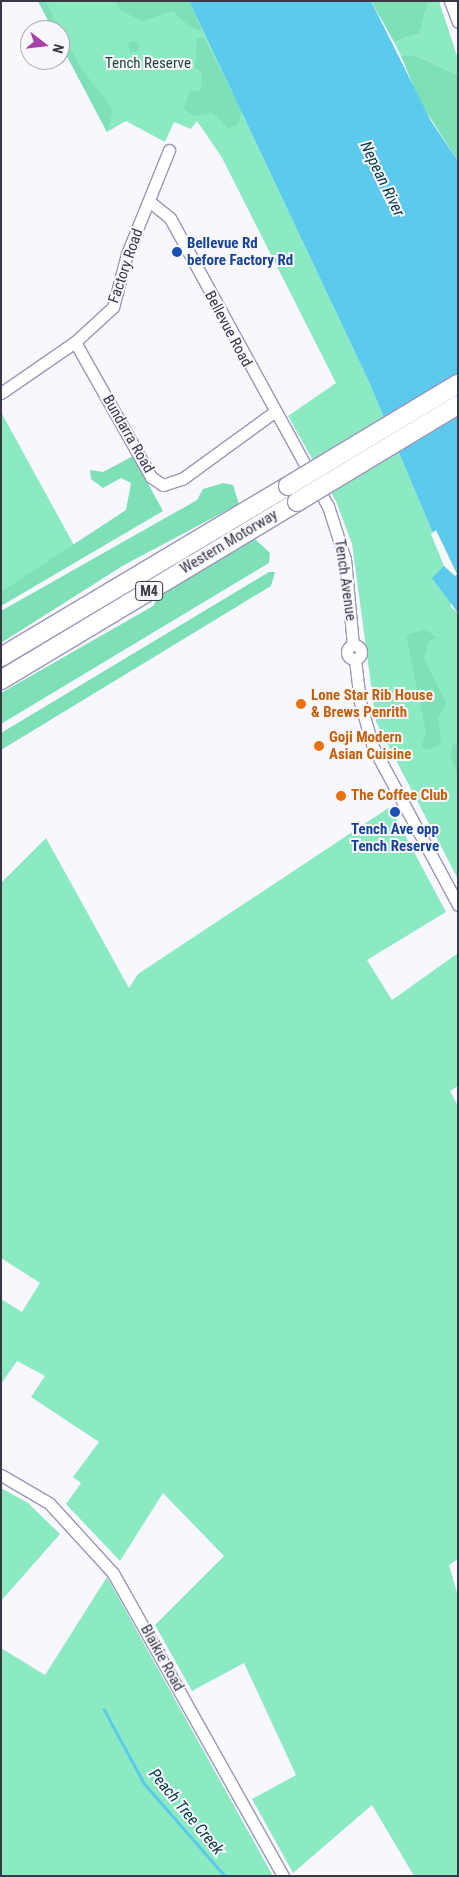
<!DOCTYPE html>
<style>
body{margin:0}
#map{position:relative;width:459px;height:1877px;overflow:hidden;background:#f8f7fe;font-family:"Roboto Condensed",sans-serif}
div>[style]{position:absolute}
.green>*{inset:0;background:#8beac1}
.forest>*{inset:0;background:#7ee0b6}
.round{border-radius:50%}
.water>*{inset:0;background:#5ccaed}
.pier>*{inset:0;background:#f8f7fe}
.stream>*{height:2.5px;margin:-1.25px;padding:0 1.25px;transform-origin:1.25px;border-radius:1.25px;background:#5ccaed}
.roads{filter:drop-shadow(1px 0 #9b97b9) drop-shadow(-1px 0 #9b97b9) drop-shadow(0 1px #9b97b9) drop-shadow(0 -1px #9b97b9)}
.minor>*{height:11px;margin:-5.5px;padding:0 5.5px;transform-origin:5.5px;border-radius:5.5px;background:#fff}
.minor>.ring{margin:-5.5px;padding:0;box-sizing:content-box;background:none;border:11px solid #fff;border-radius:50%}
.highway>*{height:18px;margin:-9px;padding:0 9px;transform-origin:9px;border-radius:9px;background:#fff}
.bridges{filter:drop-shadow(1px 0 #9b97b9) drop-shadow(-1px 0 #9b97b9) drop-shadow(0 1px #9b97b9) drop-shadow(0 -1px #9b97b9)}
.highway-bridge>*{height:18px;margin:-9px;padding:0 9px;transform-origin:9px;border-radius:9px;background:#fff}
.dots>*{width:14px;height:14px;translate:-50% -50%;box-sizing:border-box;border:2px solid #f8f7fe;border-radius:50%}
span{translate:-50% -50%;white-space:nowrap;text-align:center;line-height:1.15;-webkit-text-stroke:4px #f8f7fe;paint-order:stroke}
.shield-label span{padding:1px 4px;background:#f8f7fe;border:1px solid;border-radius:4px;-webkit-text-stroke-width:0}
.shield-label{font-size:14px;color:#3a3846;font-weight:700}
.park-label{font-size:15px;color:#1c4736}
.transit-label{font-size:15px;color:#164399;font-weight:700}
.left{translate:0 -50%;text-align:left}
.street-label{font-size:15px;color:#3a3846}
.food-label{font-size:15px;color:#c56008;font-weight:700}
.water-label{font-size:16px;color:#033746;font-style:italic}
.frame{position:absolute;inset:0;border:2px solid #3a3846;pointer-events:none}
.north{position:absolute;left:20px;top:20px;width:50px;height:50px;box-sizing:border-box;background:#f8f7fe;border:1px solid #acabb4;border-radius:50%;rotate:106deg;font-size:14px;font-weight:700;line-height:20px;text-align:center;color:#3a3846}
.north::after{content:'';display:block;margin:auto;width:18px;height:22px;background:#a642a7;clip-path:polygon(50% 0,100% 100%,50% 72%,0 100%)}
</style>
<div id="map">
<div class="green">
<div style="clip-path:polygon(38px 1px,189px 1px,369px 382px,446px 564px,451px 607px,458px 613px,458px 879px,376px 722px,352px 544px,336px 501px,288px 416px,336px 383px,221px 156px,197px 121px,191px 129px,174px 122px,165px 142px,126px 121px,107px 132px,60px 43px,60px 30px,53px 30px)"></div>
<div style="clip-path:polygon(428px 1px,439px 1px,458px 59px,458px 75px,416px 56px,401px 56px,394px 42px,420px 33px)"></div>
<div style="clip-path:polygon(1px 412px,80px 556px,1px 603px)"></div>
<div style="clip-path:polygon(390px 807px,446px 912px,367px 960px,392px 1000px,458px 953px,458px 1086px,450px 1091px,458px 1106px,458px 1559px,449px 1565px,458px 1596px,458px 1876px,414px 1876px,372px 1805px,293px 1873px,252px 1799px,296px 1775px,244px 1663px,192px 1691px,155px 1625px,224px 1556px,163px 1493px,120px 1561px,66px 1504px,81px 1483px,73px 1477px,99px 1442px,31px 1397px,45px 1376px,17px 1361px,1px 1384px,1px 1299px,22px 1312px,40px 1283px,1px 1258px,1px 883px,46px 838px,129px 988px,138px 974px)"></div>
<div style="clip-path:polygon(1px 1488px,28px 1503px,60px 1534px,1px 1601px)"></div>
<div style="clip-path:polygon(107px 1577px,273px 1876px,1px 1876px,1px 1648px,45px 1675px)"></div>
</div>
<div class="forest">
<div style="clip-path:polygon(38px 1px,45px 1px,81px 68px,113px 110px,107px 132px,60px 43px,60px 30px,53px 30px)"></div>
<div style="clip-path:polygon(116px 1px,189px 1px,202px 31px,190px 27px,173px 11px,142px 21px,120px 10px)"></div>
<div style="clip-path:polygon(371px 1px,428px 1px,420px 33px,394px 42px)"></div>
<div style="clip-path:polygon(197px 38px,204px 38px,242px 112px,237px 126px,228px 128px,212px 113px,195px 116px,183px 109px,190px 92px,201px 90px,202px 72px,195px 68px)"></div>
<div class="round" style="left:127.5px;top:40.5px;width:11px;height:11px"></div>
<div style="clip-path:polygon(401px 56px,416px 56px,458px 75px,458px 161px,420px 102px)"></div>
<div style="clip-path:polygon(133px 456px,163px 511px,1px 606px,1px 592px,126px 510px,131px 483px,121px 478px,103px 488px,91px 479px,90px 470px,103px 472px)"></div>
<div style="clip-path:polygon(223px 483px,233px 485px,239px 504px,124px 565px,1px 643px,1px 611px,197px 500px,203px 489px)"></div>
<div style="clip-path:polygon(255px 539px,270px 553px,269px 563px,1px 724px,1px 693px,153px 606px,159px 596px)"></div>
<div style="clip-path:polygon(269px 572px,275px 572px,271px 586px,1px 750px,1px 733px)"></div>
<div style="clip-path:polygon(426px 629px,436px 638px,429px 641px,424px 659px,447px 704px,438px 717px,441px 744px,426px 750px,422px 746px,426px 732px,406px 635px)"></div>
<div style="clip-path:polygon(453px 744px,458px 747px,458px 775px,450px 756px)"></div>
</div>
<div class="water">
<div style="clip-path:polygon(189px 1px,371px 1px,431px 121px,458px 161px,458px 613px,432px 578px,446px 564px,369px 382px)"></div>
</div>
<div class="pier">
<div style="clip-path:polygon(436px 530px,457px 574px,455px 576px,444px 566px,431px 534px)"></div>
</div>
<div class="stream">
<div style="left:104px;top:1709px;width:84px;rotate:61.6deg"></div>
<div style="left:144px;top:1783px;width:123px;rotate:48.9deg"></div>
</div>
<div class="roads">
<div class="minor">
<div style="left:450px;top:1px;width:22px;rotate:69deg"></div>
<div style="left:149px;top:201px;width:27px;rotate:39deg"></div>
<div style="left:170px;top:218px;width:328px;rotate:61.3deg"></div>
<div style="left:328px;top:506px;width:56px;rotate:72.2deg"></div>
<div style="left:345px;top:559px;width:86px;rotate:84.7deg"></div>
<div style="left:75px;top:342px;width:155px;rotate:60.6deg"></div>
<div style="left:151px;top:477px;width:14px;rotate:34deg"></div>
<div style="left:163px;top:485px;width:20px;rotate:-18deg"></div>
<div style="left:182px;top:479px;width:112px;rotate:-36deg"></div>
<div style="left:1px;top:393px;width:90px;rotate:-34.6deg"></div>
<div style="left:75px;top:342px;width:52px;rotate:-42.6deg"></div>
<div style="left:113px;top:307px;width:55px;rotate:-75.2deg"></div>
<div style="left:127px;top:254px;width:112px;rotate:-68deg"></div>
<div class="ring" style="left:347px;top:645px;width:3px;height:3px"></div>
<div style="left:355px;top:659px;width:43px;rotate:83.4deg"></div>
<div style="left:360px;top:702px;width:47px;rotate:73.9deg"></div>
<div style="left:373px;top:747px;width:179px;rotate:61.7deg"></div>
<div style="left:1px;top:1475px;width:56px;rotate:30.3deg"></div>
<div style="left:49px;top:1503px;width:95px;rotate:47.6deg"></div>
<div style="left:113px;top:1573px;width:347px;rotate:60.7deg"></div>
</div>
<div class="highway">
<div style="left:1px;top:657px;width:334px;rotate:-30.8deg"></div>
<div style="left:1px;top:680px;width:345px;rotate:-31deg"></div>
</div>
</div>
<div class="bridges">
<div class="highway-bridge">
<div style="left:288px;top:486px;width:198px;rotate:-31deg"></div>
<div style="left:297px;top:502px;width:188px;rotate:-31.1deg"></div>
</div>
</div>
<div class="dots">
<div style="left:177px;top:252px;background:#1a4fb4"></div>
<div style="left:301px;top:704px;background:#e8710a"></div>
<div style="left:319px;top:746px;background:#e8710a"></div>
<div style="left:341px;top:796px;background:#e8710a"></div>
<div style="left:395px;top:812px;background:#1a4fb4"></div>
</div>
<div class="shield-label">
<span style="left:149px;top:591px">M4</span>
</div>
<div class="park-label">
<span style="left:148px;top:64px">Tench Reserve</span>
</div>
<div class="transit-label">
<span class="left" style="left:187px;top:252px">Bellevue Rd<br>before Factory Rd</span>
<span style="left:395px;top:838px">Tench Ave opp<br>Tench Reserve</span>
</div>
<div class="street-label">
<span style="left:126px;top:266px;rotate:-71deg">Factory Road</span>
<span style="left:228px;top:329px;rotate:62deg">Bellevue Road</span>
<span style="left:128px;top:434px;rotate:60deg">Bundarra Road</span>
<span style="left:229px;top:542px;rotate:-31deg">Western Motorway</span>
<span style="left:345px;top:580px;rotate:82deg">Tench Avenue</span>
<span style="left:162px;top:1658px;rotate:61deg">Blaikie Road</span>
</div>
<div class="food-label">
<span class="left" style="left:311px;top:704px">Lone Star Rib House<br>&amp; Brews Penrith</span>
<span class="left" style="left:329px;top:746px">Goji Modern<br>Asian Cuisine</span>
<span class="left" style="left:351px;top:796px">The Coffee Club</span>
</div>
<div class="water-label">
<span style="left:382px;top:179px;rotate:64deg">Nepean River</span>
<span style="left:186px;top:1812px;rotate:50deg">Peach Tree Creek</span>
</div>
<div class="frame"></div>
<div class="north">N</div>
</div>
